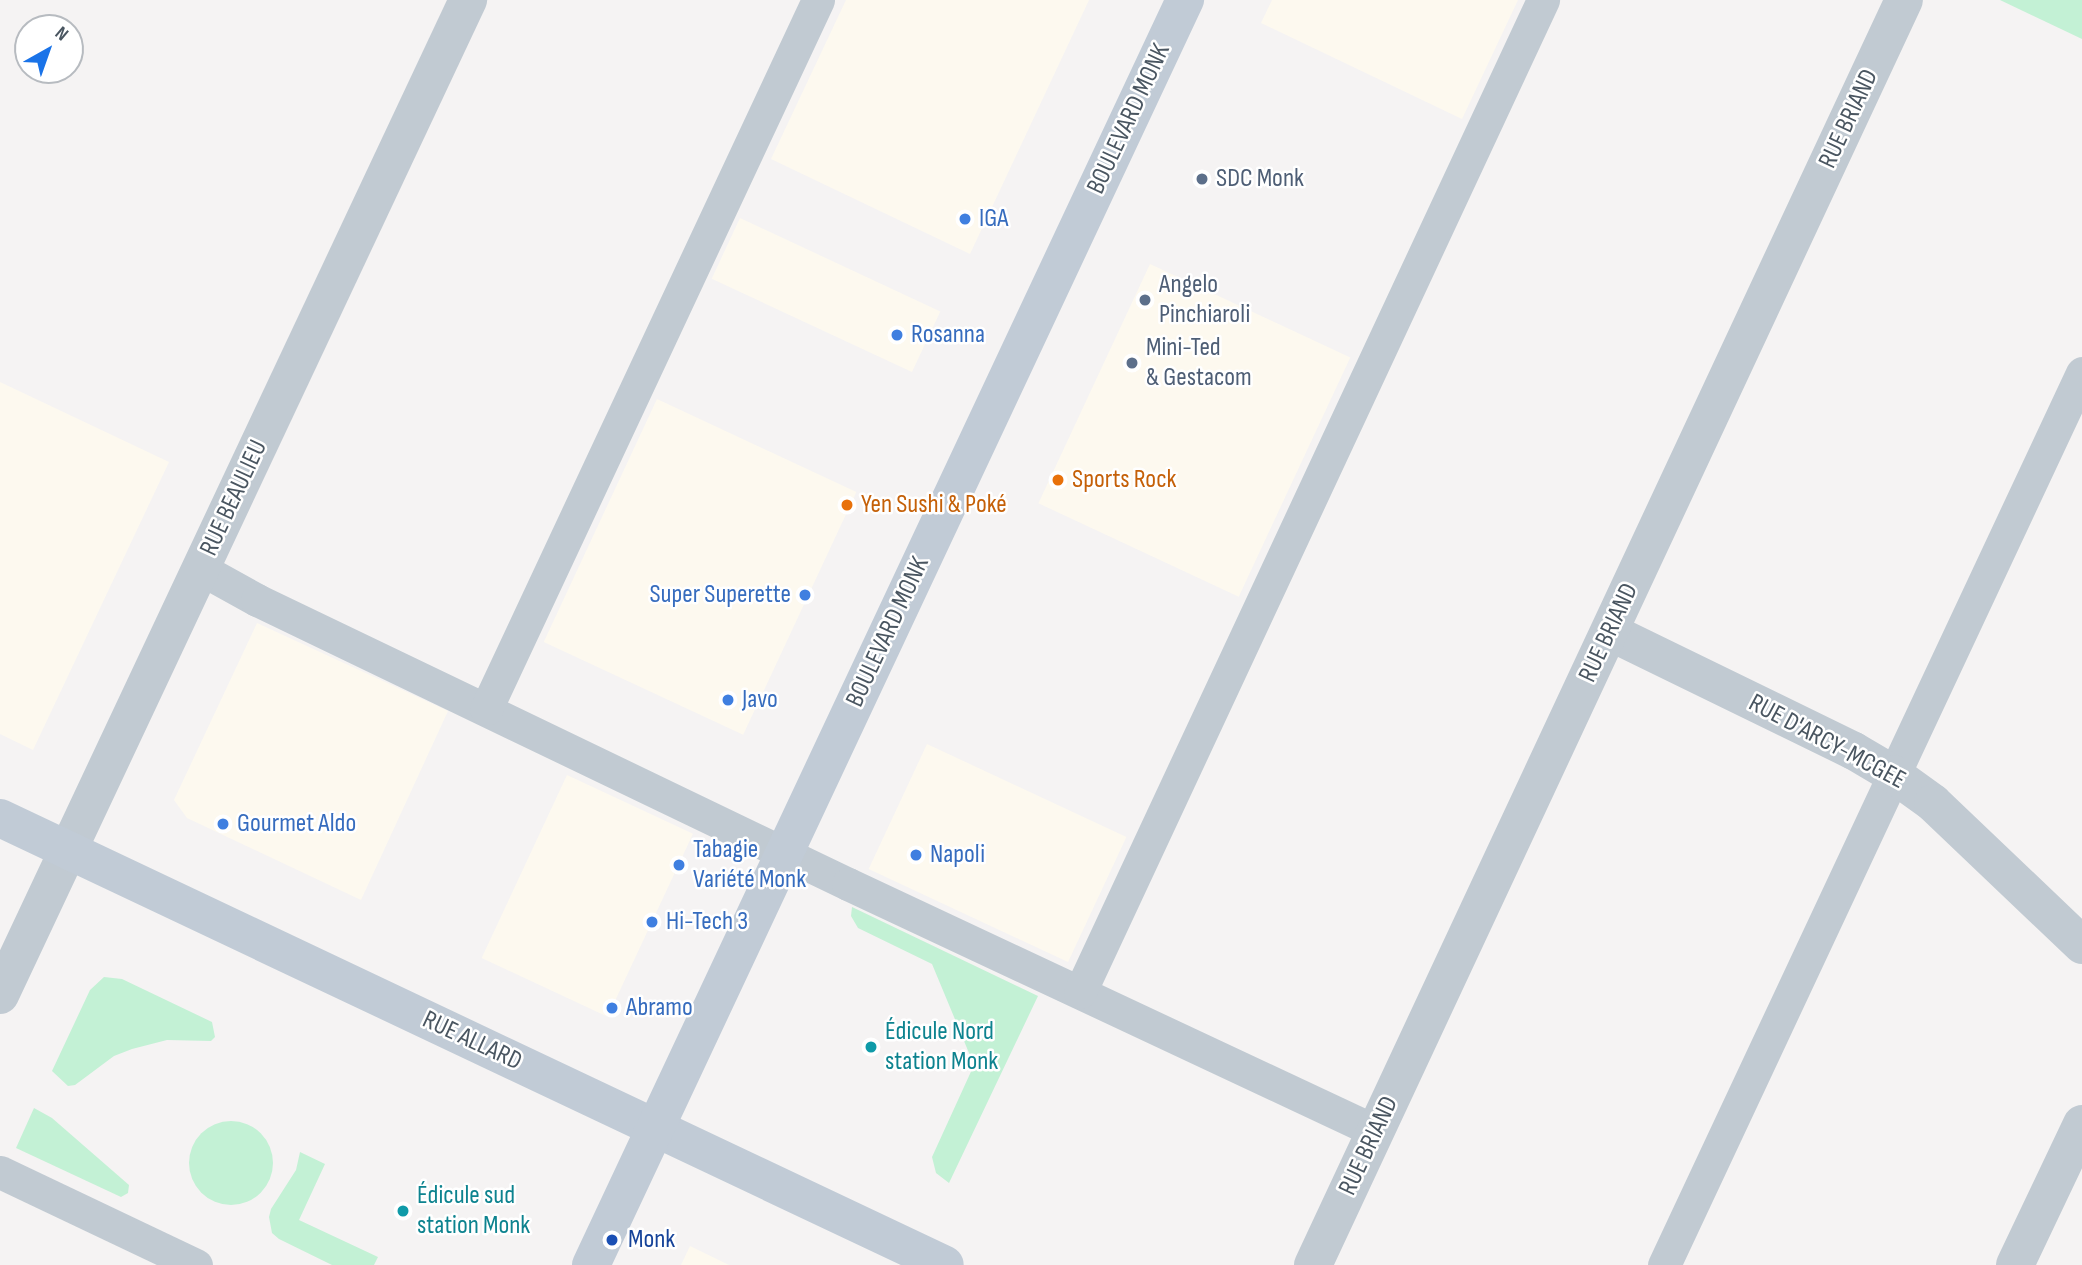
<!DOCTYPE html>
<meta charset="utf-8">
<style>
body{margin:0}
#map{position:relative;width:2082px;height:1265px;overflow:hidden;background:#f5f3f3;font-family:"Sofia Sans Condensed",sans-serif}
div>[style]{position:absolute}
.commercial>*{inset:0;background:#fdf9ef;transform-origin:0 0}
.green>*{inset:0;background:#c3f1d5}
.round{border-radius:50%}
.lane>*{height:33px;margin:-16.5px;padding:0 16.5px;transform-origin:16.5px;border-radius:16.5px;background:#c1cad2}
.street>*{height:38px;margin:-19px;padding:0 19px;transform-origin:19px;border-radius:19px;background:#c1cad2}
.secondary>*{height:38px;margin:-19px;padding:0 19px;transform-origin:19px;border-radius:19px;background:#c1cbd6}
.dots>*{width:19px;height:19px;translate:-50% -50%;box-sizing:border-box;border:4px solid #fff;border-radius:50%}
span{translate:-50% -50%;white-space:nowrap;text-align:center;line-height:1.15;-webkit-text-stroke:5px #fff;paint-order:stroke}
.street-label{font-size:26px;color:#4a5661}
.service-label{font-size:26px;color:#4e5e75}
.left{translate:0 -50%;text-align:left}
.shop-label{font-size:26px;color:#366cbe}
.right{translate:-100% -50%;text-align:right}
.food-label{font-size:26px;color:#c56008}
.culture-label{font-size:26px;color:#0d838f}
.transit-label{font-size:26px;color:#164399}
.north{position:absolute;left:14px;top:14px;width:70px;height:70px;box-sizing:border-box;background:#fff;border:2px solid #b7bbc0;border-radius:50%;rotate:40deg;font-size:19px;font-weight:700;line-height:28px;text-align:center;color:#4a5661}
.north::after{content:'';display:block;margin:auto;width:24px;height:32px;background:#1a73e8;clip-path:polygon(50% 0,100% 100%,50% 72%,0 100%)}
</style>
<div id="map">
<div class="commercial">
<div style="clip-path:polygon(846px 0,1089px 0,970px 254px,771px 159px)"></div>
<div style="clip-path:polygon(1272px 0,1518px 0,1462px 119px,1261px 23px)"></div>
<div style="left:740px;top:218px;width:221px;height:67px;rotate:25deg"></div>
<div style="left:1150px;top:264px;width:221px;height:264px;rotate:25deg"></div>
<div style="clip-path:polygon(0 382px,169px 462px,33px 750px,0 734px)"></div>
<div style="left:657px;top:399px;width:220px;height:268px;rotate:25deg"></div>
<div style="clip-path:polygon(257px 623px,448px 711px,361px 900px,187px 818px,174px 800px)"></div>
<div style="left:927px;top:744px;width:220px;height:138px;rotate:25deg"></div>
<div style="left:567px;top:775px;width:139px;height:202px;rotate:25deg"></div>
<div style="clip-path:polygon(690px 1246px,729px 1265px,681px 1265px)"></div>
</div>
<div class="green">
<div style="clip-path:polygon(2000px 0,2082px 0,2082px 39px)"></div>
<div style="clip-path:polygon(852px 907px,1038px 996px,949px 1183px,936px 1173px,932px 1157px,974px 1065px,932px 964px,858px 928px,851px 916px)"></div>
<div style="clip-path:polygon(104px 977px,122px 979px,212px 1022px,215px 1037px,211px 1041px,167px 1040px,132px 1049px,114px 1056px,75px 1085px,68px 1086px,52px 1071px,90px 990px)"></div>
<div style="clip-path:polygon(34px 1108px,52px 1118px,129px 1185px,128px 1193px,121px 1197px,16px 1148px)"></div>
<div class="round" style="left:189px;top:1121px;width:84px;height:84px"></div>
<div style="clip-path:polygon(300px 1152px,325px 1164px,299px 1220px,378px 1257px,374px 1265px,332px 1265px,279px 1239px,272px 1233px,269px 1217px,271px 1209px,296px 1170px)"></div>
</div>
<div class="lane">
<div style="left:201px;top:569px;width:64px;rotate:29deg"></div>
<div style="left:257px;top:600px;width:656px;rotate:25.67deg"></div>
<div style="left:848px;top:884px;width:582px;rotate:25.11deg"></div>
<div style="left:486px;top:709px;width:783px;rotate:-64.91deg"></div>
<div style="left:1080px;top:992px;width:1095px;rotate:-64.98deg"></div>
<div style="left:0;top:1172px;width:217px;rotate:25.4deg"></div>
<div style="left:1664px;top:1265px;width:985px;rotate:-64.89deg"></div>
</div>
<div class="street">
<div style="left:1610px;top:632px;width:271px;rotate:26deg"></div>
<div style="left:1854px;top:751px;width:45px;rotate:30.5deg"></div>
<div style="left:1893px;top:774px;width:49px;rotate:35.9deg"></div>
<div style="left:1933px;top:803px;width:206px;rotate:43.6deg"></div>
<div style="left:0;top:995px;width:1100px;rotate:-64.81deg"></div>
<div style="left:1313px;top:1265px;width:1396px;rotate:-64.96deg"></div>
<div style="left:2015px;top:1265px;width:156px;rotate:-64.6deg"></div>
</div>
<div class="secondary">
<div style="left:0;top:818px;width:1045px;rotate:25.31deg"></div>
<div style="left:591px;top:1265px;width:1398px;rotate:-64.85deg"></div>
</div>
<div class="dots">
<div style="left:1202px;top:179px;background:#5c6f8a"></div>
<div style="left:965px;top:219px;background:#3f7fe0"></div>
<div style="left:1145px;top:300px;background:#5c6f8a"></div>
<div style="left:897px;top:335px;background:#3f7fe0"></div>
<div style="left:1132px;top:363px;background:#5c6f8a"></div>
<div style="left:1058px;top:480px;background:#e8710a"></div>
<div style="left:847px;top:505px;background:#e8710a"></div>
<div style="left:805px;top:595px;background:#3f7fe0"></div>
<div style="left:728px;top:700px;background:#3f7fe0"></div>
<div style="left:223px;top:824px;background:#3f7fe0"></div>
<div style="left:916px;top:855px;background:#3f7fe0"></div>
<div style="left:679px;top:865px;background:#3f7fe0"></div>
<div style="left:652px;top:922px;background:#3f7fe0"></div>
<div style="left:612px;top:1008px;background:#3f7fe0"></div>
<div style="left:871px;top:1047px;background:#0f9aa8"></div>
<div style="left:403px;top:1211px;background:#0f9aa8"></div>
<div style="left:612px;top:1240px;background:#1a4fb4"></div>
</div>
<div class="street-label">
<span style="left:1129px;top:119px;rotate:-65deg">BOULEVARD MONK</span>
<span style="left:1849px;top:119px;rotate:-65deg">RUE BRIAND</span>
<span style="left:234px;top:498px;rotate:-65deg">RUE BEAULIEU</span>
<span style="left:888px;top:632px;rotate:-65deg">BOULEVARD MONK</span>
<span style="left:1609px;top:633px;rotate:-65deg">RUE BRIAND</span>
<span style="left:1827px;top:742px;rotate:28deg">RUE D'ARCY-MCGEE</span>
<span style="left:472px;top:1041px;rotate:25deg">RUE ALLARD</span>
<span style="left:1369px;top:1146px;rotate:-65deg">RUE BRIAND</span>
</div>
<div class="service-label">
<span class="left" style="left:1216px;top:179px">SDC Monk</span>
<span class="left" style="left:1159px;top:300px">Angelo<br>Pinchiaroli</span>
<span class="left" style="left:1146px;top:363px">Mini-Ted<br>&amp; Gestacom</span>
</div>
<div class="shop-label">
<span class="left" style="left:979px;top:219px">IGA</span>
<span class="left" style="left:911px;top:335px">Rosanna</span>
<span class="right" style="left:791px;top:595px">Super Superette</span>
<span class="left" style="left:742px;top:700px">Javo</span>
<span class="left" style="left:237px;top:824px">Gourmet Aldo</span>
<span class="left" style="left:693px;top:865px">Tabagie<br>Variété Monk</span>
<span class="left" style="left:930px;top:855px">Napoli</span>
<span class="left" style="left:666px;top:922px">Hi-Tech 3</span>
<span class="left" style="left:626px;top:1008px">Abramo</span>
</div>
<div class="food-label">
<span class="left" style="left:1072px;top:480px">Sports Rock</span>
<span class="left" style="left:861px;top:505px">Yen Sushi &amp; Poké</span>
</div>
<div class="culture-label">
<span class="left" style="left:885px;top:1047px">Édicule Nord<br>station Monk</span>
<span class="left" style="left:417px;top:1211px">Édicule sud<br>station Monk</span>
</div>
<div class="transit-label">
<span class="left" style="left:628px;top:1240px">Monk</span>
</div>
<div class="north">N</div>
</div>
